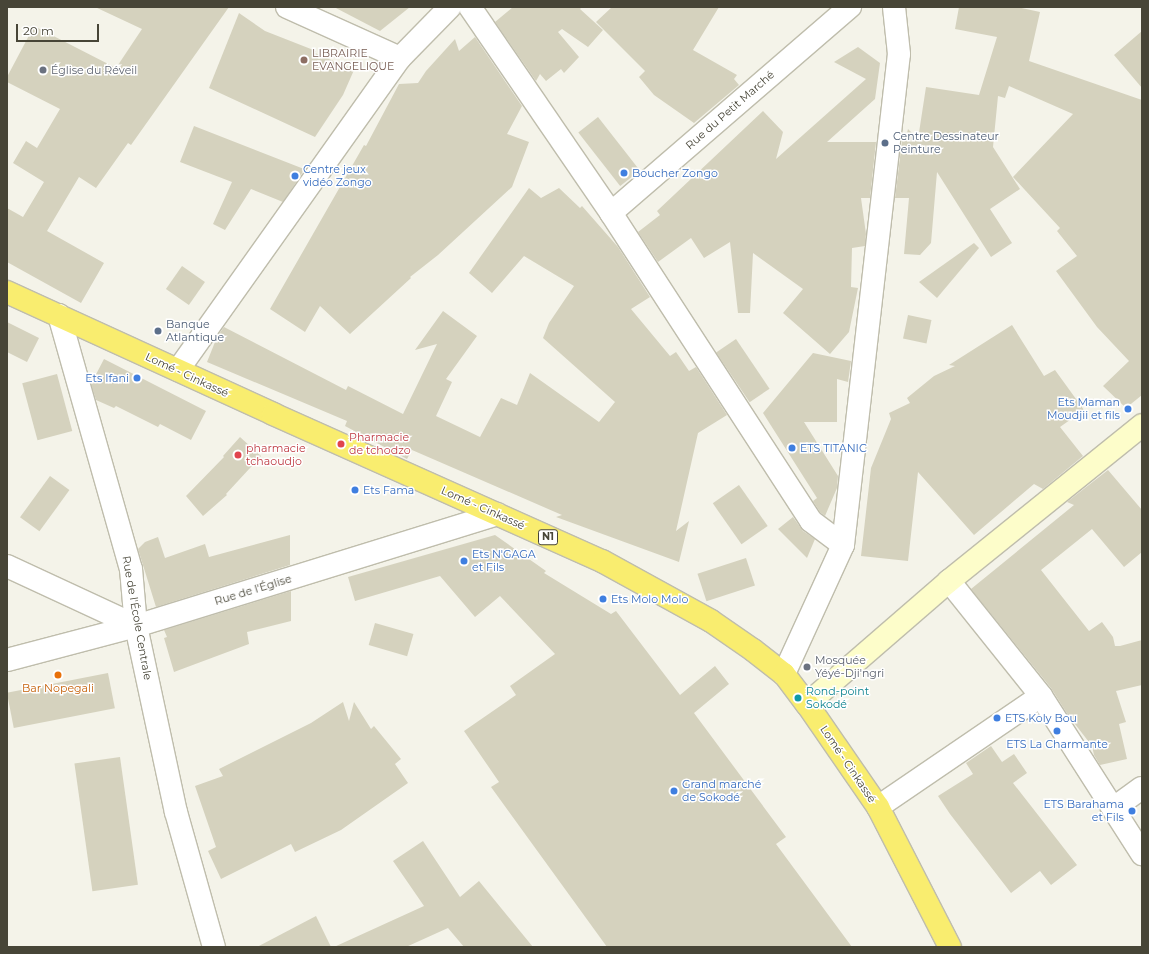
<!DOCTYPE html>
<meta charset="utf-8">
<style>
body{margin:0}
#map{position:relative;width:1149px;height:954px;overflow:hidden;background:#f4f3e9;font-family:Montserrat,sans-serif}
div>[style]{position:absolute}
.building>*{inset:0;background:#d5d2be;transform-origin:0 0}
.roads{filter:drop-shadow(1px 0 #bfbdac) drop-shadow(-1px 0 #bfbdac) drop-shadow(0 1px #bfbdac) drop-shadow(0 -1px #bfbdac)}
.street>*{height:22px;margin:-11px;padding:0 11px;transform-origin:11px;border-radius:11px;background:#fff}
.secondary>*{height:22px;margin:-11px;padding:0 11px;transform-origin:11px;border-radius:11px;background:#fdfdca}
.highway>*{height:22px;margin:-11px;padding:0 11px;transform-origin:11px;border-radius:11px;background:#f9ed6f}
.dots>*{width:11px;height:11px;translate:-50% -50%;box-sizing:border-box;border:2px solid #fff;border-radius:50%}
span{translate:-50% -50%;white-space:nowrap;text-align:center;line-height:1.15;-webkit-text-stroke:3px #fff;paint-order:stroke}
.shield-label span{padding:1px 3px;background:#fff;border:1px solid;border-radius:3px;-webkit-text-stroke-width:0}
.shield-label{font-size:10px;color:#474537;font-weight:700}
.education-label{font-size:11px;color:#785e54}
.left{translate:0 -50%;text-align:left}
.worship-label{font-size:11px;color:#5b616d}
.street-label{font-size:11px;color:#474537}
.service-label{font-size:11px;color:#4e5e75}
.shop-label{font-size:11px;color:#366cbe}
.right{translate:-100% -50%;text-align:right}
.health-label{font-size:11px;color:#be3a42}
.food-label{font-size:11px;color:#c56008}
.culture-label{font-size:11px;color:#0d838f}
.frame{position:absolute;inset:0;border:8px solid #474537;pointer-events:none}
.scale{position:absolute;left:16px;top:24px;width:83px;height:18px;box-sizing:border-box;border:2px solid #474537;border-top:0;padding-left:5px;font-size:12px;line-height:14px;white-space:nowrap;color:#474537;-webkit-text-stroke:3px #fff;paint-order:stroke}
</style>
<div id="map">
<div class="building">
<div style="clip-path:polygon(95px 7px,229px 7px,131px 145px,128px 143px,96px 188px,79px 177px,47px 231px,104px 263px,81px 303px,7px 262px,7px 208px,23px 217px,44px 182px,13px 163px,26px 141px,37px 148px,60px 109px,7px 82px,7px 77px,34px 26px,116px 68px,142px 29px)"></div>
<div style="clip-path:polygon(334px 7px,410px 7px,380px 31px)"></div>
<div style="clip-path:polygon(513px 7px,582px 7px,580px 9px,603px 30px,588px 47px,562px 29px,558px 32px,579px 57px,564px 73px,561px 69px,546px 81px,540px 74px,536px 81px,495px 22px)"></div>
<div style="clip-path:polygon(612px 7px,719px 7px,693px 50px,737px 75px,734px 79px,739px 85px,694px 123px,654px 95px,639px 77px,645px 71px,596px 22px)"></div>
<div style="clip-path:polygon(959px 7px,1017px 7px,1040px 12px,1029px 61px,1142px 100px,1142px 395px,1126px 408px,1103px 386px,1129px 361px,1097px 327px,1056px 271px,1077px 256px,1057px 231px,1060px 228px,1013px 177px,1073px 114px,1009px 86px,1005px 98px,998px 96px,993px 147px,1020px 189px,990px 209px,1012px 243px,991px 257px,937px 172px,931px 243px,920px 255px,904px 254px,909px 198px,895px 198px,902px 141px,905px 141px,908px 129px,918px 139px,926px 87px,979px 95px,997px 37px,955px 29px)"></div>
<div style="clip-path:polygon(239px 13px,265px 31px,316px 51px,315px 53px,354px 70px,343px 95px,315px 137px,209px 88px)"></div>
<div style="clip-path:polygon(1142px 31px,1142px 88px,1114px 55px)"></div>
<div style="clip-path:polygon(475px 37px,522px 106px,507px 134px,529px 142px,512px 187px,438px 255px,410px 277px,411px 278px,350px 334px,320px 306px,305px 332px,270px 309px,364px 145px,366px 146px,399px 84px,418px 83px,426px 71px,455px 39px,459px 51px)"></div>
<div style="clip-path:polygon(858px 47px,880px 63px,875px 99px,827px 142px,876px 142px,870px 198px,861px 198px,866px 234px,865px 246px,852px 248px,851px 287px,858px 288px,849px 332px,830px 354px,783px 313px,803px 289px,753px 253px,750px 313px,738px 313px,730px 242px,704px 258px,691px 238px,658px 262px,638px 232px,660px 215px,657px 211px,763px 111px,783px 132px,776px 159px,866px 79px,834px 62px)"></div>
<div style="left:598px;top:117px;width:68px;height:25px;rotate:52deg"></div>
<div style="clip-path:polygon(194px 126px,304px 169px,301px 175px,283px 202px,251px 189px,225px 230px,213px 224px,232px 182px,180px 162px)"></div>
<div style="clip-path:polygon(529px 188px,541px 198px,559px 188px,580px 208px,582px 206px,618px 247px,650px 297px,631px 309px,670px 356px,676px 352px,689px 371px,696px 367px,727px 415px,698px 433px,676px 531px,689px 521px,679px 562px,556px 517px,562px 515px,412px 450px,407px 459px,345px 426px,347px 421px,207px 362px,217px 337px,224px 327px,346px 390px,348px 386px,403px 414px,437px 344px,415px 350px,443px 311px,477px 336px,446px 379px,452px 382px,436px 416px,480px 437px,501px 398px,517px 405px,530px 373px,599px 422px,615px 402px,543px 338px,549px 323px,574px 286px,524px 256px,492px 293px,469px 273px)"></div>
<div style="clip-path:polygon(974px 243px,979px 248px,937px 298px,919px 282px)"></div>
<div style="left:182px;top:266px;width:28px;height:28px;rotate:35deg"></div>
<div style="left:908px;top:315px;width:24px;height:24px;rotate:12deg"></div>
<div style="clip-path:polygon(7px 322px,39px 338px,27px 362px,7px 352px)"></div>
<div style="clip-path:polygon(1012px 325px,1044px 376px,1055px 370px,1084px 410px,1060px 427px,1083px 456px,1043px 489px,1034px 484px,974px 535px,918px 472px,908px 561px,861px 556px,871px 468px,891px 419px,889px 413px,910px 403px,907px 398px,934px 376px,955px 366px,949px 365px)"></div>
<div style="left:736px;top:339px;width:60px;height:24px;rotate:56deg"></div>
<div style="clip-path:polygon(813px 353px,851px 361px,848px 382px,837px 379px,837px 422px,804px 422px,838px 476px,837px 488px,825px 516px,820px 512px,813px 501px,817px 498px,763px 413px)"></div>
<div style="clip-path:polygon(104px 359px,206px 411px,191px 440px,160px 424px,158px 427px,116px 406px,114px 408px,96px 400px,91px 384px)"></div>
<div style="left:57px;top:374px;width:59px;height:36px;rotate:75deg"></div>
<div style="clip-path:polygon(240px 437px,261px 456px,226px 494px,227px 495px,203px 516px,186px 496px,224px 457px,223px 456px)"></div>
<div style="clip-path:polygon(1108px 470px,1142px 510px,1142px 552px,1124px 567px,1092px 529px,1041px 570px,1089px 631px,1102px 622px,1113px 637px,1115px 646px,1120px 646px,1142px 640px,1142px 685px,1116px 691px,1126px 722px,1119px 724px,1127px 759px,1100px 765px,1094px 755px,1092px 746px,1068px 715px,1051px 688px,971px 589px,1074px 505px,1067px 502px)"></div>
<div style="left:50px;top:476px;width:24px;height:51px;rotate:36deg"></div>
<div style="left:739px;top:485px;width:50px;height:32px;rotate:55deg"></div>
<div style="clip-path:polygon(793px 517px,803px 531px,815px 539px,807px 558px,778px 529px)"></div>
<div style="clip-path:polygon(290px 535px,290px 565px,156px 607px,138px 549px,145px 542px,158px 537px,165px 558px,205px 544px,209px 557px)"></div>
<div style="clip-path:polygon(495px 535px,546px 571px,544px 573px,611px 614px,616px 611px,680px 695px,715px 666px,729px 684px,694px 713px,786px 837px,776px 844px,852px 947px,607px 947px,491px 787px,499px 782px,464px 731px,516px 695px,510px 686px,555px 654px,500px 596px,475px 617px,440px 576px,355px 601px,348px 577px)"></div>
<div style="left:746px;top:558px;width:29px;height:51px;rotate:72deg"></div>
<div style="clip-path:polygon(291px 591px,291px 621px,247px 632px,249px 644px,174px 672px,164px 638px,167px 637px,164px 630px)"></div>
<div style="left:375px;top:623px;width:40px;height:23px;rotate:16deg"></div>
<div style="left:108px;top:673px;width:36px;height:103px;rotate:79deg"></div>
<div style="clip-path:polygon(343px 702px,349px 721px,354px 702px,371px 729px,374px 726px,401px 759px,395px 764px,408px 783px,341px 830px,295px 852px,291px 844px,221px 879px,208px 851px,216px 847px,195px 786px,223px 776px,219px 769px,311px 723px)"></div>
<div style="clip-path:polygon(991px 746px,1002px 762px,1014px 754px,1027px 773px,1013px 783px,1077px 865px,1051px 885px,1040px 871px,1011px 893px,950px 814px,938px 796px,973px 774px,966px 763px)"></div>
<div style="left:120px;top:757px;width:129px;height:46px;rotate:82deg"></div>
<div style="clip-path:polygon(423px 841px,460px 897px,479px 881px,533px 947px,464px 947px,448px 928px,406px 947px,334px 947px,424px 906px,393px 861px)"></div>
<div style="clip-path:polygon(316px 916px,331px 947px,257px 947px)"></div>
</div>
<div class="roads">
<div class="street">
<div style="left:287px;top:7px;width:124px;rotate:24.3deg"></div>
<div style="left:470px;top:7px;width:250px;rotate:55.6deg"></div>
<div style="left:611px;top:213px;width:367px;rotate:57deg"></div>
<div style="left:811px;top:521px;width:40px;rotate:37deg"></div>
<div style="left:843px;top:545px;width:142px;rotate:114.6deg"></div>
<div style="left:611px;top:213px;width:316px;rotate:-40.8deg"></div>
<div style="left:59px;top:315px;width:264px;rotate:74.2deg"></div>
<div style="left:131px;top:569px;width:57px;rotate:85deg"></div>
<div style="left:136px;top:626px;width:190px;rotate:77.9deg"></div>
<div style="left:176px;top:812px;width:140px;rotate:74.3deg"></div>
<div style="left:178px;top:370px;width:383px;rotate:-54.6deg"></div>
<div style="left:400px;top:58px;width:71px;rotate:-45.6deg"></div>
<div style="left:843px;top:545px;width:494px;rotate:-83.5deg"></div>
<div style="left:899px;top:54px;width:47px;rotate:-96.1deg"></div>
<div style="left:7px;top:566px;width:142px;rotate:24.9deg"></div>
<div style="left:949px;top:581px;width:147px;rotate:51.3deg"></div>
<div style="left:1041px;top:696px;width:188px;rotate:57.4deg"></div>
<div style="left:7px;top:660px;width:133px;rotate:-14.8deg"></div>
<div style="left:136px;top:626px;width:378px;rotate:-17.2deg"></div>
<div style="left:878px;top:807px;width:197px;rotate:-34.3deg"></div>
<div style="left:1114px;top:808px;width:34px;rotate:-36deg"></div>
</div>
<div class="secondary">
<div style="left:807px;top:704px;width:188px;rotate:-40.9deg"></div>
<div style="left:949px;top:581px;width:248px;rotate:-38.9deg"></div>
</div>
<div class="highway">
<div style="left:7px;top:292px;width:293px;rotate:24.6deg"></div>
<div style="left:273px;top:414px;width:360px;rotate:24.1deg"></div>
<div style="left:602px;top:561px;width:124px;rotate:28.8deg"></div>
<div style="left:711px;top:621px;width:51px;rotate:34.6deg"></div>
<div style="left:753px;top:650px;width:39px;rotate:38deg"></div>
<div style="left:784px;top:674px;width:38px;rotate:53deg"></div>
<div style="left:807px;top:704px;width:125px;rotate:55.4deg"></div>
<div style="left:878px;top:807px;width:157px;rotate:62.8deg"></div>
</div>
</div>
<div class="dots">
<div style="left:304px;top:60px;background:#8d6e63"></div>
<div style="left:43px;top:70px;background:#6b7280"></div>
<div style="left:885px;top:143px;background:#5c6f8a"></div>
<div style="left:624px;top:173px;background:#3f7fe0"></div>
<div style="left:295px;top:176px;background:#3f7fe0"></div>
<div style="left:158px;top:331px;background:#5c6f8a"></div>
<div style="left:137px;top:378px;background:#3f7fe0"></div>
<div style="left:1128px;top:409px;background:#3f7fe0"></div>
<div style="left:341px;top:444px;background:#e0444e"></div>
<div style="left:792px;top:448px;background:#3f7fe0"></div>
<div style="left:238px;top:455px;background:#e0444e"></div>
<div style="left:355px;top:490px;background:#3f7fe0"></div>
<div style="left:464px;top:561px;background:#3f7fe0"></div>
<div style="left:603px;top:599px;background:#3f7fe0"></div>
<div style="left:807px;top:667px;background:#6b7280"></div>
<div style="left:58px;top:675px;background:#e8710a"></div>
<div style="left:798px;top:698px;background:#0f9aa8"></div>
<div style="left:997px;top:718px;background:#3f7fe0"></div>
<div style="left:1057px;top:731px;background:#3f7fe0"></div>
<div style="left:674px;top:791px;background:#3f7fe0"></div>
<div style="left:1132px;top:811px;background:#3f7fe0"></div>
</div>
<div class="shield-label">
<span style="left:548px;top:537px">N1</span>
</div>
<div class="education-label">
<span class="left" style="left:312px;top:60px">LIBRAIRIE<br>EVANGELIQUE</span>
</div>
<div class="worship-label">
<span class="left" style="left:51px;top:70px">Église du Réveil</span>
<span class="left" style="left:815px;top:667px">Mosquée<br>Yéyé-Dji'ngri</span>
</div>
<div class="street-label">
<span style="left:730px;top:110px;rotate:-41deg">Rue du Petit Marché</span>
<span style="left:187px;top:375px;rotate:25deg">Lomé - Cinkassé</span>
<span style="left:483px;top:508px;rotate:24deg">Lomé - Cinkassé</span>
<span style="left:253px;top:590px;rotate:-17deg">Rue de l'Église</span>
<span style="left:137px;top:618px;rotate:80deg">Rue de l'École Centrale</span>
<span style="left:848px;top:764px;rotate:56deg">Lomé - Cinkassé</span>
</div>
<div class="service-label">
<span class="left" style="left:893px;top:143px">Centre Dessinateur<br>Peinture</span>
<span class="left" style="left:166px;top:331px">Banque<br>Atlantique</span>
</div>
<div class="shop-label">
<span class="left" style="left:303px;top:176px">Centre jeux<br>vidéo Zongo</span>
<span class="left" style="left:632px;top:173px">Boucher Zongo</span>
<span class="right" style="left:129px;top:378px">Ets Ifani</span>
<span class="right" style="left:1120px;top:409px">Ets Maman<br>Moudjii et fils</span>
<span class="left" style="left:800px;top:448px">ETS TITANIC</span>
<span class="left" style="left:363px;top:490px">Ets Fama</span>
<span class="left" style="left:472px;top:561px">Ets N'GAGA<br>et Fils</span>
<span class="left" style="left:611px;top:599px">Ets Molo Molo</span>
<span class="left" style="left:1005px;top:718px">ETS Koly Bou</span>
<span style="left:1057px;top:744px">ETS La Charmante</span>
<span class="left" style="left:682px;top:791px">Grand marché<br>de Sokodé</span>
<span class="right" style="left:1124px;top:811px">ETS Barahama<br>et Fils</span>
</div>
<div class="health-label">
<span class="left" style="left:349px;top:444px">Pharmacie<br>de tchodzo</span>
<span class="left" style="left:246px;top:455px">pharmacie<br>tchaoudjo</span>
</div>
<div class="food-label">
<span style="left:58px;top:688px">Bar Nopegali</span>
</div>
<div class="culture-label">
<span class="left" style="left:806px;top:698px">Rond-point<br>Sokodé</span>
</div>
<div class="frame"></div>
<div class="scale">20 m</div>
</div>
